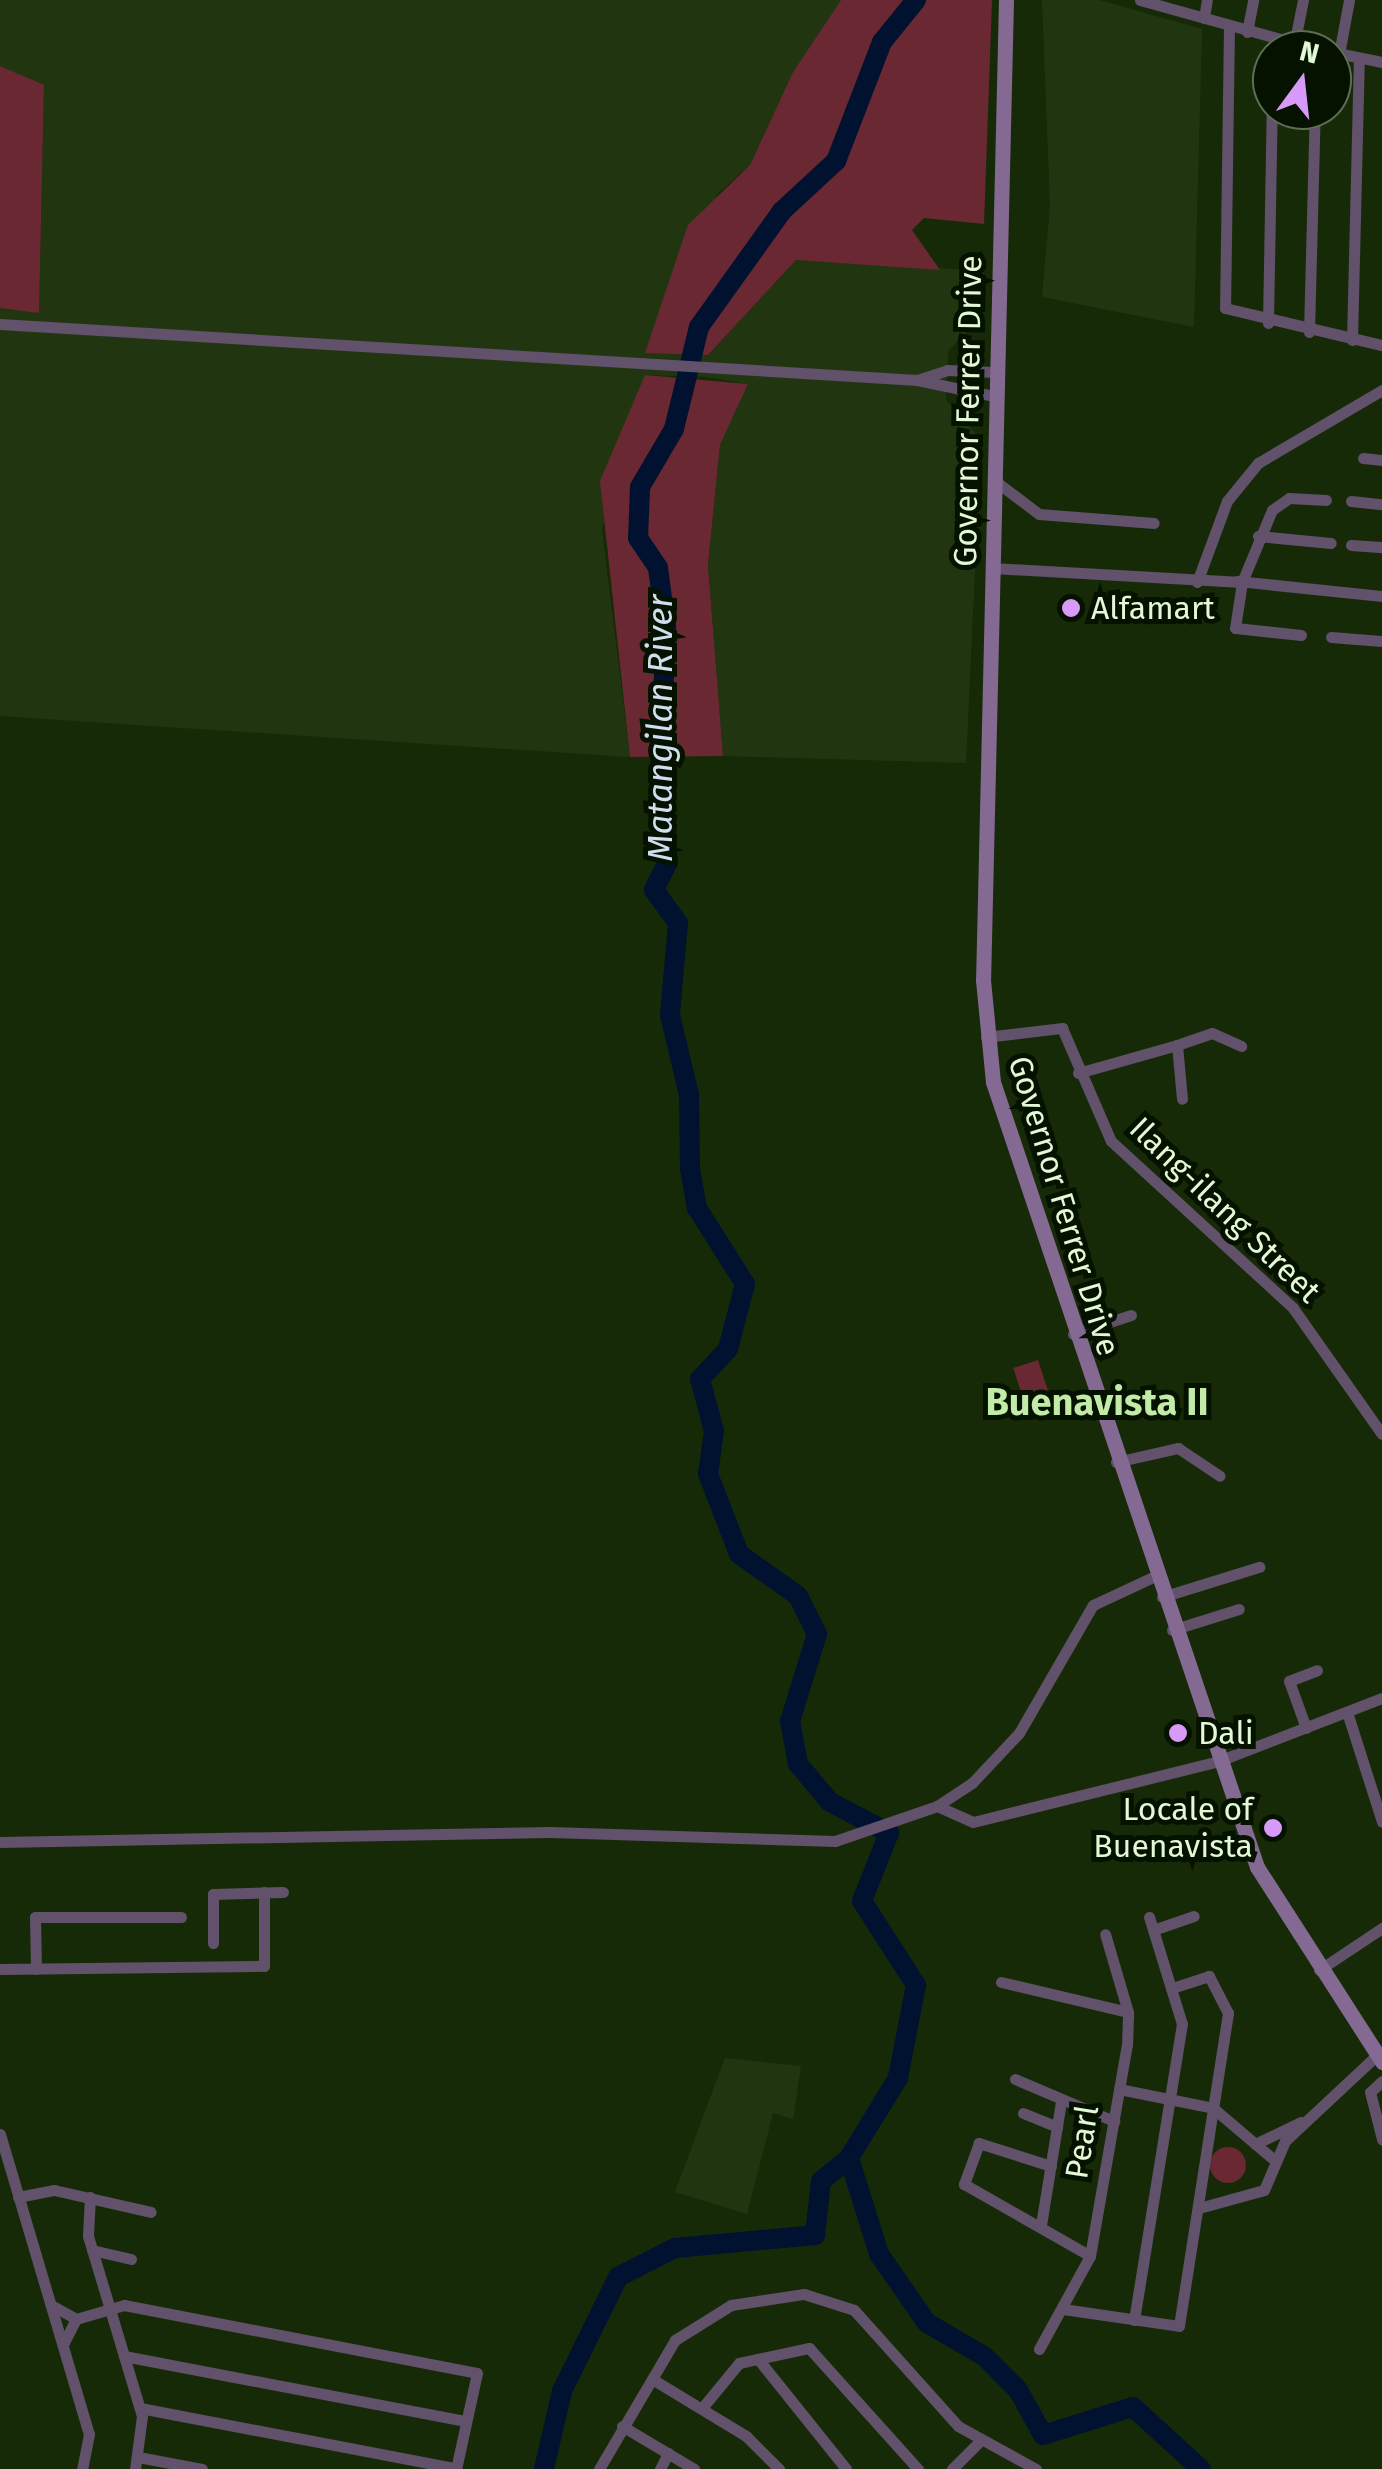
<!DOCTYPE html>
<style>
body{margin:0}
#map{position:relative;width:1382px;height:2469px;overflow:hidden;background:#172a08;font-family:"Fira Sans",sans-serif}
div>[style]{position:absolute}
.built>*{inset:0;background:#213610}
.green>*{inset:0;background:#6a2832;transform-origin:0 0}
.round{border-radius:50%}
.river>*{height:20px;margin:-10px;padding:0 10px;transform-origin:10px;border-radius:10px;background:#00122f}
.street>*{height:11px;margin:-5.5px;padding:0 5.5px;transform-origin:5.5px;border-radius:5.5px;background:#61516a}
.secondary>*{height:15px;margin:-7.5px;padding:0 7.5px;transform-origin:7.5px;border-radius:7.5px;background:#846a92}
.dots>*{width:28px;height:28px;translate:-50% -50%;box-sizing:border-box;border:5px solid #051200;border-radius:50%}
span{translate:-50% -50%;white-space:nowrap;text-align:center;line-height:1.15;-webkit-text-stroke:10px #051200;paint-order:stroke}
.street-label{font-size:32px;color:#e3f8d6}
.poi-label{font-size:32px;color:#e3f8d6}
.left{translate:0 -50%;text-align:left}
.right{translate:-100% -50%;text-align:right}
.water-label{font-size:35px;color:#d0deef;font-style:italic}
.quarter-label{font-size:38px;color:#c1eba6;font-weight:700}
.north{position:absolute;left:1252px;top:30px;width:100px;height:100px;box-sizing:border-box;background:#051200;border:2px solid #5e6e56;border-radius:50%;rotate:15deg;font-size:28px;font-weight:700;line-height:40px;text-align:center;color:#e3f8d6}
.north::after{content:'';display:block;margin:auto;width:35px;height:45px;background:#d89af8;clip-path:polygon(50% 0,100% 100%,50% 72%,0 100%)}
</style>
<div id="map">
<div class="built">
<div style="clip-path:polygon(0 0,841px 0,793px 72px,750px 165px,716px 195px,708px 355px,796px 260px,984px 271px,979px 319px,948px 351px,946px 400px,981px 440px,966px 763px,723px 756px,708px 565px,720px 445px,748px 384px,707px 377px,645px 375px,602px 530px,630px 757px,0 716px,0 308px,39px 312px,44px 86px,0 66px)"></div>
<div style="clip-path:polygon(1042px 0,1099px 0,1202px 29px,1194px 327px,1042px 297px,1050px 205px)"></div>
<div style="clip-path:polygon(725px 2058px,801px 2066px,793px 2119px,773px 2113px,747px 2214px,675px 2192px)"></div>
</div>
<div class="green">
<div style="clip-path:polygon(841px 0,992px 0,984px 224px,924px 218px,912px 230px,940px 270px,796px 260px,708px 355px,645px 353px,688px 225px,750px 165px,793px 72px)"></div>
<div style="clip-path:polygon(0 66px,44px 85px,39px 313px,0 308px)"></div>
<div style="clip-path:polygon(645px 375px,748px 384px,720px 445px,708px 565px,723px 756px,630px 757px,600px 481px)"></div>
<div style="left:1038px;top:1360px;width:52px;height:26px;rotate:72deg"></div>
<div class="round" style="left:1210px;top:2147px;width:36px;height:36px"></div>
</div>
<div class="river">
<div style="left:916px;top:0;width:54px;rotate:129deg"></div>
<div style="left:882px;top:42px;width:128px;rotate:111.1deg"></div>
<div style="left:836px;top:161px;width:74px;rotate:137.2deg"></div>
<div style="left:782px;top:211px;width:143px;rotate:125.6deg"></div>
<div style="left:699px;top:327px;width:105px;rotate:103.8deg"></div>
<div style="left:674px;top:429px;width:67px;rotate:120.4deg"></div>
<div style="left:640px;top:487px;width:51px;rotate:92.2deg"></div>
<div style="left:638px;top:538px;width:36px;rotate:56deg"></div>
<div style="left:658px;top:568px;width:60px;rotate:82.3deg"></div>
<div style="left:666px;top:627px;width:166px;rotate:92.4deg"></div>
<div style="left:659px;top:793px;width:70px;rotate:82.6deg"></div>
<div style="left:668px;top:862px;width:31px;rotate:117deg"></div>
<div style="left:654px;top:890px;width:41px;rotate:54deg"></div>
<div style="left:678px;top:923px;width:92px;rotate:95deg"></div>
<div style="left:670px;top:1015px;width:82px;rotate:76.6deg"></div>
<div style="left:689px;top:1095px;width:74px;rotate:89.2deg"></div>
<div style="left:690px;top:1169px;width:40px;rotate:80deg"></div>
<div style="left:697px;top:1208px;width:90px;rotate:57.7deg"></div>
<div style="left:745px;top:1284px;width:67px;rotate:104.7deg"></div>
<div style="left:728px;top:1349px;width:41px;rotate:133deg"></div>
<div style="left:700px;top:1379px;width:54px;rotate:74.9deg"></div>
<div style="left:714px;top:1431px;width:43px;rotate:97.9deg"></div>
<div style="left:708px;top:1474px;width:86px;rotate:68.8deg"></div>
<div style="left:739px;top:1554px;width:72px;rotate:35.4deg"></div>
<div style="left:798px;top:1596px;width:42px;rotate:63.4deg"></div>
<div style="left:817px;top:1634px;width:91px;rotate:107.2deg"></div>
<div style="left:790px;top:1721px;width:44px;rotate:79.5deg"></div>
<div style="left:798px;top:1764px;width:50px;rotate:49.9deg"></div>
<div style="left:830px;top:1802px;width:67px;rotate:27.7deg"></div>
<div style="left:889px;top:1833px;width:73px;rotate:111.7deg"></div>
<div style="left:862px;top:1901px;width:100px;rotate:57.3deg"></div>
<div style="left:916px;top:1985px;width:95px;rotate:101deg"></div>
<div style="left:898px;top:2078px;width:94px;rotate:121.5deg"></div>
<div style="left:849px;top:2158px;width:101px;rotate:72.6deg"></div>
<div style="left:879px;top:2254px;width:84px;rotate:55.2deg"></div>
<div style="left:927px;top:2323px;width:66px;rotate:30.1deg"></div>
<div style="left:984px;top:2356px;width:48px;rotate:45deg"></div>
<div style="left:1018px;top:2390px;width:51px;rotate:60.9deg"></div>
<div style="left:1043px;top:2435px;width:94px;rotate:-17.3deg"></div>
<div style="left:1133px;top:2407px;width:92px;rotate:42.4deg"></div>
<div style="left:544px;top:2469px;width:80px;rotate:-77deg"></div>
<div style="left:562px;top:2391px;width:127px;rotate:-63.8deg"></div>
<div style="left:618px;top:2277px;width:64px;rotate:-27deg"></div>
<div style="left:675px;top:2248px;width:141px;rotate:-5.3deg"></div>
<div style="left:815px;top:2235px;width:54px;rotate:-83.7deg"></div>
<div style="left:821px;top:2181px;width:36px;rotate:-39deg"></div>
</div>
<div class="street">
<div style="left:1140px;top:0;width:187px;rotate:15.5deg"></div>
<div style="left:1204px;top:18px;width:18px;rotate:-81deg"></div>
<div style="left:1229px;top:26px;width:282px;rotate:90.8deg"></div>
<div style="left:1225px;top:308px;width:161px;rotate:13.3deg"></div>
<div style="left:1247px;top:32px;width:33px;rotate:-79deg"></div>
<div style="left:1294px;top:45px;width:46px;rotate:-78.7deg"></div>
<div style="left:1332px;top:52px;width:51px;rotate:11.3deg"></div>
<div style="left:1339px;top:54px;width:55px;rotate:-79.5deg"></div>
<div style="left:1268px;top:323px;width:241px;rotate:-89deg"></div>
<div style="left:0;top:324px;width:919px;rotate:3.49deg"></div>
<div style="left:917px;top:380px;width:79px;rotate:11.7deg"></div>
<div style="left:1309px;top:332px;width:222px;rotate:-88.5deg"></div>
<div style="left:1352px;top:340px;width:282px;rotate:-88.6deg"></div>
<div style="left:917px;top:380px;width:32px;rotate:-18deg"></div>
<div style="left:947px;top:370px;width:47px;rotate:2.4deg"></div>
<div style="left:1363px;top:458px;width:19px;rotate:6deg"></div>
<div style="left:994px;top:480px;width:56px;rotate:37.1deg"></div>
<div style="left:1039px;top:514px;width:115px;rotate:4.5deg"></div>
<div style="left:1351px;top:501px;width:31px;rotate:6deg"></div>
<div style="left:1258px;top:536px;width:73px;rotate:5.5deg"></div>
<div style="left:1351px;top:545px;width:31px;rotate:4deg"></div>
<div style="left:992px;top:568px;width:250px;rotate:3.2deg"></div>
<div style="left:1237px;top:581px;width:146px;rotate:5.9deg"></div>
<div style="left:1197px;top:582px;width:86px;rotate:-69.7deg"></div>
<div style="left:1227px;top:501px;width:49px;rotate:-50.8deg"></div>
<div style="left:1258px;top:463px;width:144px;rotate:-30.5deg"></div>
<div style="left:1301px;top:635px;width:66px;rotate:-173.9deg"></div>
<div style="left:1235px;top:628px;width:47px;rotate:-81.3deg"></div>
<div style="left:1242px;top:582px;width:78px;rotate:-67.4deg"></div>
<div style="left:1272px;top:510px;width:21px;rotate:-35deg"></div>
<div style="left:1289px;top:498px;width:37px;rotate:3deg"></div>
<div style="left:1331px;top:637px;width:51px;rotate:4.5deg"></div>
<div style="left:986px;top:1037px;width:77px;rotate:-6.8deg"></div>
<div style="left:1062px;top:1028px;width:123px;rotate:66.6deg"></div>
<div style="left:1111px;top:1141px;width:247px;rotate:42.5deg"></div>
<div style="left:1293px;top:1308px;width:154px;rotate:54.8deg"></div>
<div style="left:1177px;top:1045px;width:37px;rotate:-19deg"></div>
<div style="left:1212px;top:1033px;width:32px;rotate:24deg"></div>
<div style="left:1078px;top:1073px;width:103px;rotate:-15.8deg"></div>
<div style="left:1177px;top:1045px;width:54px;rotate:84.7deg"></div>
<div style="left:1073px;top:1334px;width:61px;rotate:-18.1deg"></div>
<div style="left:1116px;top:1462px;width:64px;rotate:-12.7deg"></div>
<div style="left:1178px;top:1448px;width:50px;rotate:33.7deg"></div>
<div style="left:1162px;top:1597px;width:102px;rotate:-17.2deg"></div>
<div style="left:1172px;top:1630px;width:70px;rotate:-17.4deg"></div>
<div style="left:1347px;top:1712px;width:115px;rotate:72.3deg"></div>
<div style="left:1306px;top:1728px;width:50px;rotate:-109.9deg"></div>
<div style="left:1289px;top:1681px;width:30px;rotate:-21deg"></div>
<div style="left:937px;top:1806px;width:39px;rotate:24deg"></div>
<div style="left:973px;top:1822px;width:250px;rotate:-13.9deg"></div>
<div style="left:1216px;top:1762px;width:178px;rotate:-21.1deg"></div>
<div style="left:0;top:1842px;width:550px;rotate:-1.04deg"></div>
<div style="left:550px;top:1832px;width:285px;rotate:1.8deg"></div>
<div style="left:835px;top:1841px;width:108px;rotate:-18.9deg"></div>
<div style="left:937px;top:1806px;width:42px;rotate:-33.3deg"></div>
<div style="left:972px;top:1783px;width:69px;rotate:-46.8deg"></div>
<div style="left:1019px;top:1733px;width:148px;rotate:-60deg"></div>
<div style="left:1093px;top:1605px;width:68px;rotate:-25.1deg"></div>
<div style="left:1153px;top:1930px;width:43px;rotate:-18.9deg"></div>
<div style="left:213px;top:1943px;width:49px;rotate:-90deg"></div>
<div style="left:213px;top:1894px;width:70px;rotate:-1.6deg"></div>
<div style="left:0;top:1969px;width:264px;rotate:-0.7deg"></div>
<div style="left:264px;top:1966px;width:74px;rotate:-90deg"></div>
<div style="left:36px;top:1969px;width:52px;rotate:-91.1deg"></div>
<div style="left:35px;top:1917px;width:146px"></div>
<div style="left:1319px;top:1970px;width:76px;rotate:-33.7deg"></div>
<div style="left:1001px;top:1982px;width:130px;rotate:13.3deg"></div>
<div style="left:1015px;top:2079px;width:108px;rotate:23deg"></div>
<div style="left:1382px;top:2081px;width:16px;rotate:137deg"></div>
<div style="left:1370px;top:2092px;width:49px;rotate:75.7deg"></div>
<div style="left:1119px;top:2089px;width:96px;rotate:11.4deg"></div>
<div style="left:1213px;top:2108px;width:77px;rotate:40.3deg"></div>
<div style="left:1023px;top:2113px;width:37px;rotate:22deg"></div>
<div style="left:0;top:2134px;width:313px;rotate:73.5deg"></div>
<div style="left:89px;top:2434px;width:36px;rotate:101deg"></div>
<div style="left:1255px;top:2144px;width:51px;rotate:-25.6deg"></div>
<div style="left:1051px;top:2166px;width:76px;rotate:-162.3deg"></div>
<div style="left:979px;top:2143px;width:44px;rotate:110.1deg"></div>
<div style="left:964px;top:2184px;width:145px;rotate:29.7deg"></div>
<div style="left:18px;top:2197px;width:37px;rotate:-11deg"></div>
<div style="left:54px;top:2190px;width:99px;rotate:12.8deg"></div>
<div style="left:90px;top:2197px;width:39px;rotate:93deg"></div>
<div style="left:88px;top:2236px;width:188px;rotate:73.3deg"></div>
<div style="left:142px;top:2416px;width:53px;rotate:97.5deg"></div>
<div style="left:1199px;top:2208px;width:67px;rotate:-15.5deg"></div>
<div style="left:1264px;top:2190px;width:53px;rotate:-66.8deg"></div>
<div style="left:1285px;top:2141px;width:126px;rotate:-43.1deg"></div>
<div style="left:1041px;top:2225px;width:126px;rotate:-80.8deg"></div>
<div style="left:92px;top:2250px;width:40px;rotate:13deg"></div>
<div style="left:51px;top:2305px;width:29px;rotate:29deg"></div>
<div style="left:76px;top:2319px;width:29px;rotate:117deg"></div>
<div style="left:1063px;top:2309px;width:117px;rotate:8.3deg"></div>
<div style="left:1179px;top:2326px;width:317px;rotate:-81.1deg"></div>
<div style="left:1228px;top:2013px;width:42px;rotate:-117.2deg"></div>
<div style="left:1209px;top:1976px;width:40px;rotate:162deg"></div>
<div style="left:76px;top:2319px;width:50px;rotate:-16.3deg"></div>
<div style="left:124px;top:2305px;width:359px;rotate:10.9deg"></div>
<div style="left:477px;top:2373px;width:98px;rotate:102.3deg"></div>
<div style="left:1134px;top:2320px;width:300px;rotate:-80.8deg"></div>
<div style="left:1182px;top:2024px;width:112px;rotate:-107.1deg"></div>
<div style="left:1039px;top:2349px;width:106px;rotate:-61.3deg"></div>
<div style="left:1090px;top:2256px;width:214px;rotate:-80.1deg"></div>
<div style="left:1127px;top:2045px;width:33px;rotate:-88deg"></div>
<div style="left:1128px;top:2012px;width:81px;rotate:-106.4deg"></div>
<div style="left:124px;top:2356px;width:348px;rotate:10.8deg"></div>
<div style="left:758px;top:2359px;width:141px;rotate:51.3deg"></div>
<div style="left:652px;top:2379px;width:110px;rotate:31.2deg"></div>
<div style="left:746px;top:2436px;width:47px;rotate:45deg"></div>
<div style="left:140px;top:2408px;width:322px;rotate:10.8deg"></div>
<div style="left:702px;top:2408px;width:58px;rotate:-50.6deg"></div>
<div style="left:739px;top:2363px;width:72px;rotate:-12.1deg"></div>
<div style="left:809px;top:2348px;width:163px;rotate:48deg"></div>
<div style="left:622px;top:2426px;width:84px;rotate:30.8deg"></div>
<div style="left:138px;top:2457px;width:65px;rotate:10.6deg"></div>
<div style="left:599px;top:2469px;width:150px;rotate:-59.5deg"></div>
<div style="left:675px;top:2340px;width:66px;rotate:-32deg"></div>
<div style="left:731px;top:2305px;width:74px;rotate:-8.6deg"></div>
<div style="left:804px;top:2294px;width:52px;rotate:17.7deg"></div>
<div style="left:854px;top:2310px;width:156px;rotate:48.1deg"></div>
<div style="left:958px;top:2426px;width:89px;rotate:28.9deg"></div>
<div style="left:660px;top:2469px;width:18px;rotate:-63deg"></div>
<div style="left:952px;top:2469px;width:37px;rotate:-45deg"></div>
</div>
<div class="secondary">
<div style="left:1006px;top:0;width:980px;rotate:91.34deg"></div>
<div style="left:983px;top:980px;width:102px;rotate:84.4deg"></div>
<div style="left:993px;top:1082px;width:828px;rotate:71.41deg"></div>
<div style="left:1257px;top:1867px;width:232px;rotate:57.3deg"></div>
</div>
<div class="dots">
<div style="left:1071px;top:608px;background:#d89af8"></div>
<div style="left:1178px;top:1733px;background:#d89af8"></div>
<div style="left:1273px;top:1828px;background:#d89af8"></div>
</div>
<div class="street-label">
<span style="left:968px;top:411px;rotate:-89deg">Governor Ferrer Drive</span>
<span style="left:1064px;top:1206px;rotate:73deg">Governor Ferrer Drive</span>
<span style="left:1225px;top:1210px;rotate:44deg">Ilang-ilang Street</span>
<span style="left:1082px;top:2142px;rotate:-81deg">Pearl</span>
</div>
<div class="poi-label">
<span class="left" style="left:1091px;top:608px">Alfamart</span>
<span class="left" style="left:1198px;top:1733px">Dali</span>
<span class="right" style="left:1253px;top:1828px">Locale of<br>Buenavista</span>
</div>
<div class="water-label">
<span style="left:660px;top:728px;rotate:-90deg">Matangilan River</span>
</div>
<div class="quarter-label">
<span style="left:1097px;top:1403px">Buenavista II</span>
</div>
<div class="north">N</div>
</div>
